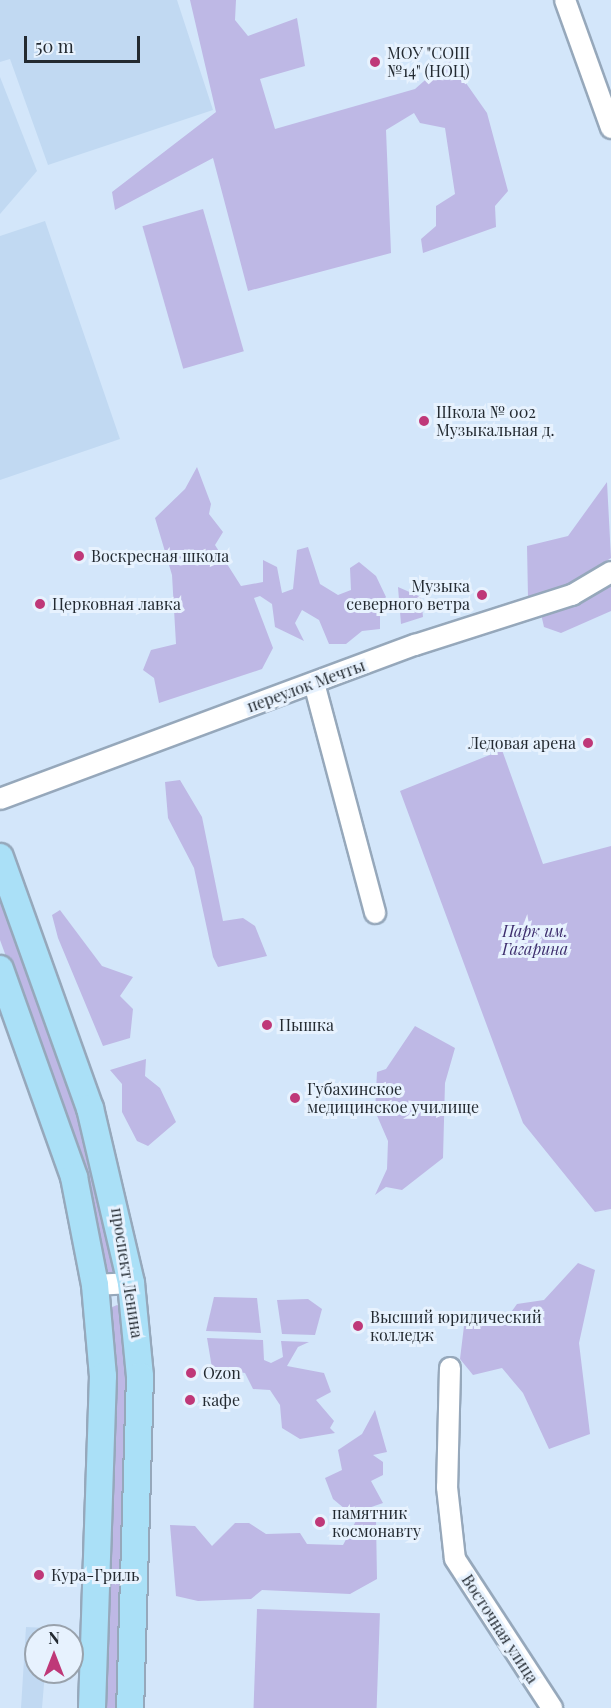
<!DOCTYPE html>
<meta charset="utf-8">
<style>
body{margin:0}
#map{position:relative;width:611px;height:1708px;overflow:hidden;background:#d3e6fa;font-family:"Playfair Display",serif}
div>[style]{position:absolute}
.built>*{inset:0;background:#c1d9f2}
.green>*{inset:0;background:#beb8e5;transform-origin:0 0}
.roads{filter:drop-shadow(2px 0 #96a8bb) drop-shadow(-2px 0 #96a8bb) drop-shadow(0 2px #96a8bb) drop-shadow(0 -2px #96a8bb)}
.minor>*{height:20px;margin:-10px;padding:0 10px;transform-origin:10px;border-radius:10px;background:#fff}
.major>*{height:26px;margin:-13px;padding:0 13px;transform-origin:13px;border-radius:13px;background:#aae0f7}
.dots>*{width:16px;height:16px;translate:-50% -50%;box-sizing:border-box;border:3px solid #e7f2fe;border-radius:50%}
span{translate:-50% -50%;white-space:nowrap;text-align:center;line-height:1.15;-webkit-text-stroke:6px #e7f2fe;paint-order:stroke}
.poi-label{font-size:16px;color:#232a31}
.left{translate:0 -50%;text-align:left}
.right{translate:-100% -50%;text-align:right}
.street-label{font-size:16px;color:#232a31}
.park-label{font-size:16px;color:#3d2d6d;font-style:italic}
.north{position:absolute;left:24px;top:1624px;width:60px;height:60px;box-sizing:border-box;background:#e7f2fe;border:2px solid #99a2ac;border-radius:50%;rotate:0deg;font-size:16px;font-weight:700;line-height:24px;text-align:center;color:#232a31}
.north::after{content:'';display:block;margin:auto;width:21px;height:27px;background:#bf3878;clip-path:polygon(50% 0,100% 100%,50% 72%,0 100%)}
.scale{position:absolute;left:24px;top:36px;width:116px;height:27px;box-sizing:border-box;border:3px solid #232a31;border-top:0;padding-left:8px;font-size:18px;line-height:21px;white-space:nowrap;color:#232a31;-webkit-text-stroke:4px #e7f2fe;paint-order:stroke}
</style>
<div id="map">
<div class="built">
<div style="clip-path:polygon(0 0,177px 0,213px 110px,48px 165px,10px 59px,0 62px)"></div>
<div style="clip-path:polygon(0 77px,37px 171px,0 214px)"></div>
<div style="clip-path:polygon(45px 221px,120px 439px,0 480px,0 236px)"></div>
<div style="clip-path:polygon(26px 1627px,47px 1628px,47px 1636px,36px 1636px,36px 1672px,45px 1672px,42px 1708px,21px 1708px)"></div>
</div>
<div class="green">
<div style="clip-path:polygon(190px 0,236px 0,235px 20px,248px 36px,297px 18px,305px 66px,260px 79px,275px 129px,415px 89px,449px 59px,487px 113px,508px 191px,495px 206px,496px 227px,423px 253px,421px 239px,436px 226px,436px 206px,455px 194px,445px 128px,420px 123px,414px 113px,386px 130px,391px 253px,248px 291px,213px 158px,115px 210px,112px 192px,216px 112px)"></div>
<div style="left:203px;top:209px;width:148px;height:63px;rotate:74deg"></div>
<div style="clip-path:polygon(197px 467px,211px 504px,209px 514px,223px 532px,215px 545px,241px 586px,263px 582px,263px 560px,277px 567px,282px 593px,293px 589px,297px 550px,308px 547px,320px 584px,338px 595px,351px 590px,350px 568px,359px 562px,376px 576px,386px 597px,380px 604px,380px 629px,362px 631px,346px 644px,329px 644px,319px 620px,302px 610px,295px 623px,304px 641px,275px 627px,272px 604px,260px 596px,254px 598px,273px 648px,262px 669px,159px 703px,154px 678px,143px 670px,151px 650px,176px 644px,172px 575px,155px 518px,185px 489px)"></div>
<div style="clip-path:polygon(607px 482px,611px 558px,569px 586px,528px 598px,527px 546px,568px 536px)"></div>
<div style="clip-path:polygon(611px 583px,611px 611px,561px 633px,544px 627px,541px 614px)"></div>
<div style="clip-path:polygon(398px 587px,421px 597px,423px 617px,401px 624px)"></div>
<div style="clip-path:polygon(502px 750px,543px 864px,611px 846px,611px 1209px,595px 1212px,523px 1123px,400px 791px)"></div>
<div style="clip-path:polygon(180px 780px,202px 817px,223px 921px,243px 918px,255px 926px,267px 956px,218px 967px,213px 957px,194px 868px,168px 818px,165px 782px)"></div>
<div style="clip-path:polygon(0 885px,88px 1129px,120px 1267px,113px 1273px,105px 1272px,71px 1134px,0 940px)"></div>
<div style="clip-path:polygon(60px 910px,102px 966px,133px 977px,120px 996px,133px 1009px,130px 1038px,103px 1046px,58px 938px,52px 915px)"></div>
<div style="clip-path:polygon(415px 1026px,455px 1048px,445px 1083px,443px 1158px,402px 1190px,386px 1187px,375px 1195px,387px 1169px,388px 1141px,375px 1111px,377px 1072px,386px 1069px)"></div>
<div style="clip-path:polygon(146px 1059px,145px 1076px,160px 1088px,176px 1122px,148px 1146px,137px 1141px,122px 1112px,122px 1084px,110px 1070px)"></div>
<div style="clip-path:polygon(578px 1263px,595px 1270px,579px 1343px,590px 1434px,549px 1449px,523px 1393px,502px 1368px,473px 1375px,460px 1359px,464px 1326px,504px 1322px,517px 1304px,544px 1300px)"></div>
<div style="clip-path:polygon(214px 1297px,257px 1298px,261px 1333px,206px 1331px)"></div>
<div style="clip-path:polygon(308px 1299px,322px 1309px,315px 1335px,282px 1334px,277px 1300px)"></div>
<div style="clip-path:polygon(117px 1305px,123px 1308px,130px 1359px,127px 1519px,115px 1708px,97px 1708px,110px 1308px)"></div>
<div style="clip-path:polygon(207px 1338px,263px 1340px,264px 1360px,271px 1363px,283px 1357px,281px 1341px,309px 1342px,298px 1347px,287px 1366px,324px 1373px,331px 1392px,316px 1400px,334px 1421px,330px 1428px,335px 1433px,300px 1439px,282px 1428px,280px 1405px,270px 1390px,253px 1389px,245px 1373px,212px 1368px)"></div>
<div style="clip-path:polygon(375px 1410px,387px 1452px,373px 1455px,383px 1462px,383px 1475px,371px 1481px,383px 1503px,351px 1514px,333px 1499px,325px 1478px,342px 1470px,338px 1450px,362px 1434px)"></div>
<div style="clip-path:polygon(358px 1517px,376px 1519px,377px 1579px,350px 1594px,262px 1590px,251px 1599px,198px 1601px,176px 1596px,170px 1525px,195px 1526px,212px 1546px,235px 1523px,249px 1523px,266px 1534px,300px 1533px,307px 1544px,343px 1545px)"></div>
<div style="left:257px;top:1609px;width:123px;height:99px;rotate:2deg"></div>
</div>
<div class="roads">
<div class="minor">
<div style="left:565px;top:0;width:136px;rotate:70.2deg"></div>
<div style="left:314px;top:683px;width:238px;rotate:75.1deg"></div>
<div style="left:0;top:799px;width:443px;rotate:-20.4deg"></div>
<div style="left:415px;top:645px;width:165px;rotate:-17.7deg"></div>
<div style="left:572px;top:595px;width:45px;rotate:-30.5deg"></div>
<div style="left:95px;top:1285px;width:36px;rotate:-3deg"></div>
<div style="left:450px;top:1368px;width:119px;rotate:91.4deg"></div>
<div style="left:447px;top:1487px;width:72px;rotate:83.7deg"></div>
<div style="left:455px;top:1559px;width:178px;rotate:56.9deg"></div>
</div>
<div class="major">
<div style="left:0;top:857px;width:267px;rotate:70.3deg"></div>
<div style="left:90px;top:1108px;width:180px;rotate:76.8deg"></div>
<div style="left:131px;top:1283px;width:93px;rotate:84.5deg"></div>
<div style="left:140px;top:1376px;width:332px;rotate:91.7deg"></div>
<div style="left:0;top:969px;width:221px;rotate:70.4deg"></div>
<div style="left:74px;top:1177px;width:110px;rotate:79deg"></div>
<div style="left:95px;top:1285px;width:91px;rotate:85deg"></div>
<div style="left:103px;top:1376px;width:332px;rotate:91.9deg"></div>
</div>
</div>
<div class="dots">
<div style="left:375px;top:62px;background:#bf3878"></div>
<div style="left:424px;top:421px;background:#bf3878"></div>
<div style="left:79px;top:556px;background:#bf3878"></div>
<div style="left:482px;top:595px;background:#bf3878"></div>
<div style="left:40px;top:604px;background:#bf3878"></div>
<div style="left:588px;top:743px;background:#bf3878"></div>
<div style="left:267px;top:1025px;background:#bf3878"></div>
<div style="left:295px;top:1098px;background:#bf3878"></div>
<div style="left:358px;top:1326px;background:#bf3878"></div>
<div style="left:191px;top:1373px;background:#bf3878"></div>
<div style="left:190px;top:1400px;background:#bf3878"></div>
<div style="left:320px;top:1522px;background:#bf3878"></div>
<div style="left:39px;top:1575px;background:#bf3878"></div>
</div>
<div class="poi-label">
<span class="left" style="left:387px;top:62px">МОУ "СОШ<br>№14" (НОЦ)</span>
<span class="left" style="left:436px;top:421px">Школа № 002<br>Музыкальная д.</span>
<span class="left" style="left:91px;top:556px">Воскресная школа</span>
<span class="right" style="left:470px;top:595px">Музыка<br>северного ветра</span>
<span class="left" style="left:52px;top:604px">Церковная лавка</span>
<span class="right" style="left:576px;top:743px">Ледовая арена</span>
<span class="left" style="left:279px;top:1025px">Пышка</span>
<span class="left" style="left:307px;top:1098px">Губахинское<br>медицинское училище</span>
<span class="left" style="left:370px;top:1326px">Высший юридический<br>колледж</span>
<span class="left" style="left:203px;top:1373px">Ozon</span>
<span class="left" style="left:202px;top:1400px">кафе</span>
<span class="left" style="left:332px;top:1522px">памятник<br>космонавту</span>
<span class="left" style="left:51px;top:1575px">Кура-Гриль</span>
</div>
<div class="street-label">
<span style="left:306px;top:686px;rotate:-20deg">переулок Мечты</span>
<span style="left:127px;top:1273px;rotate:81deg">проспект Ленина</span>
<span style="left:500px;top:1629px;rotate:57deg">Восточная улица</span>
</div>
<div class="park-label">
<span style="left:535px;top:940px">Парк им.<br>Гагарина</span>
</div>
<div class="north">N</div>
<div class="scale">50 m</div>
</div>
